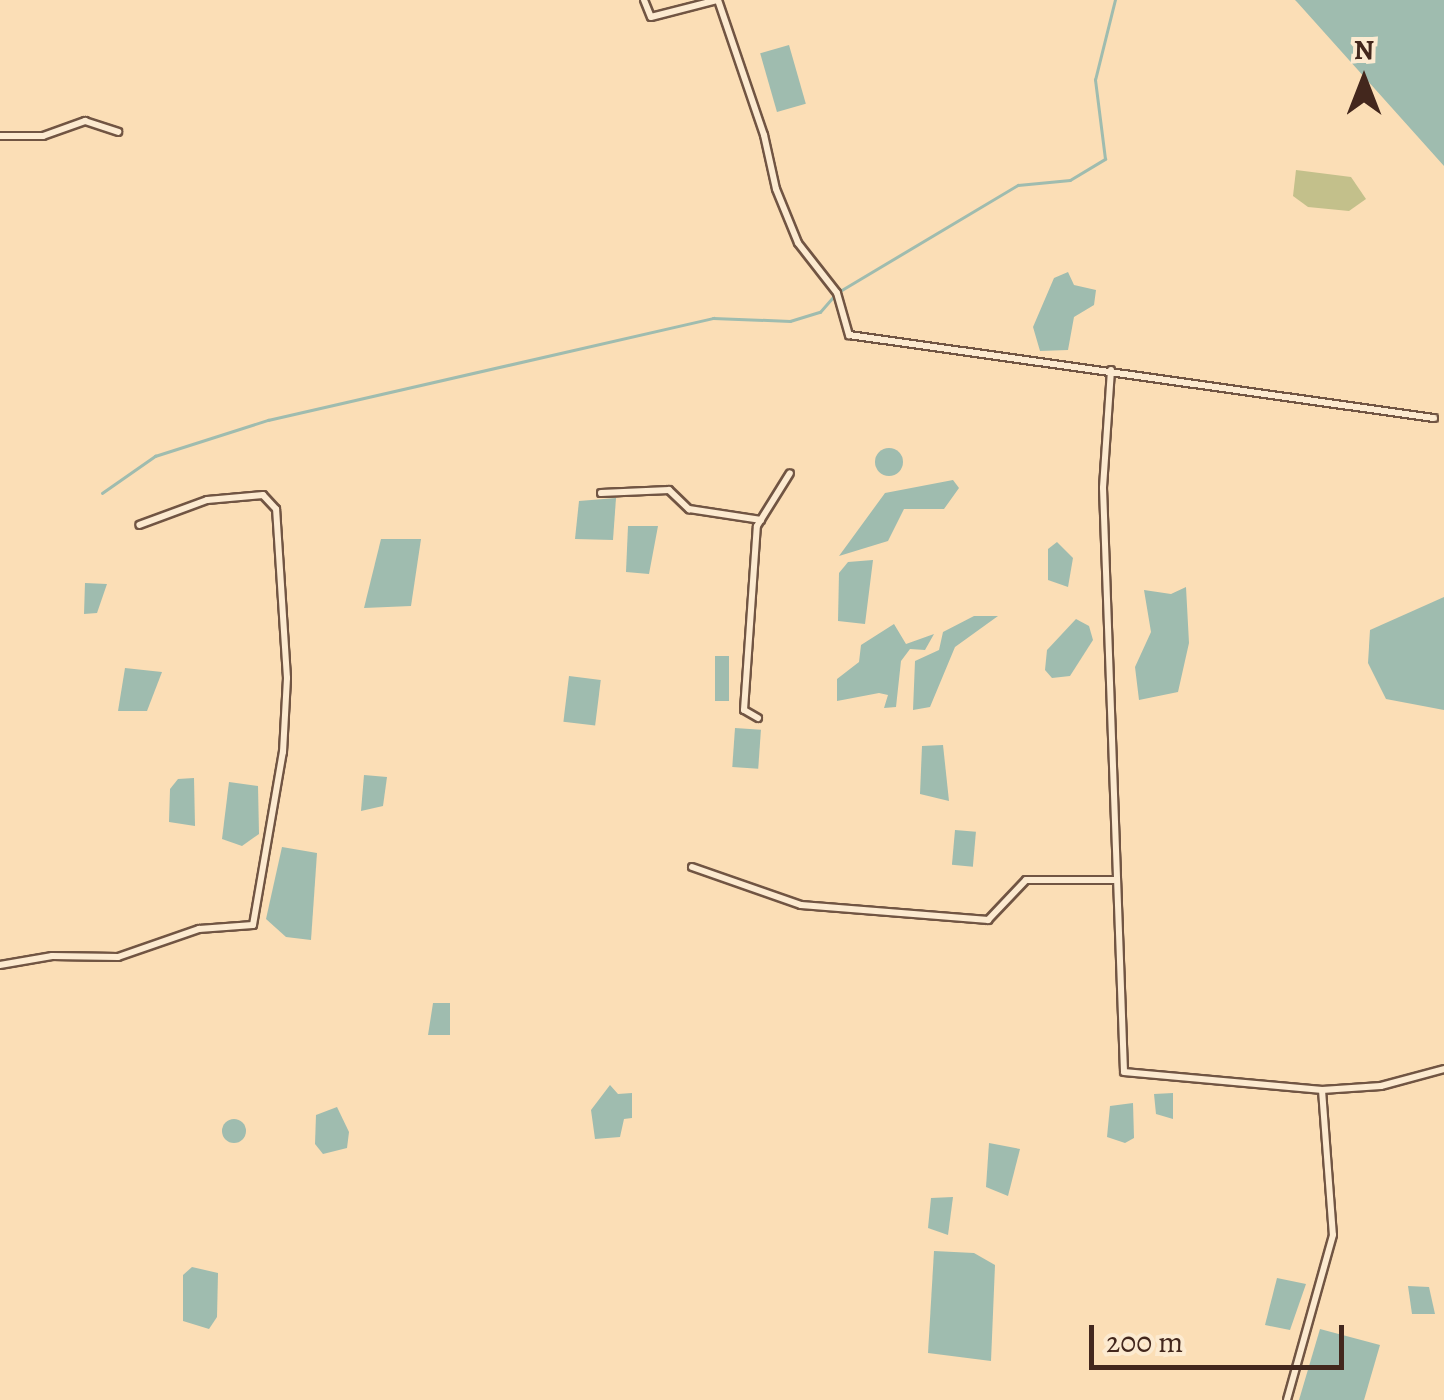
<!DOCTYPE html>
<style>
body{margin:0}
#map{position:relative;width:1444px;height:1400px;overflow:hidden;background:#fbdeb6;font-family:Alegreya,serif}
div>[style]{position:absolute}
.green>*{inset:0;background:#c3c08b}
.water>*{inset:0;background:#9fbcaf;transform-origin:0 0}
.round{border-radius:50%}
.stream>*{height:2.5px;margin:-1.25px;padding:0 1.25px;transform-origin:1.25px;border-radius:1.25px;background:#9fbcaf}
.roads{filter:drop-shadow(2px 0 #715543) drop-shadow(-2px 0 #715543) drop-shadow(0 2px #715543) drop-shadow(0 -2px #715543)}
.minor>*{height:6px;margin:-3px;padding:0 3px;transform-origin:3px;border-radius:3px;background:#fcead0}
span{translate:-50% -50%;white-space:nowrap;text-align:center;line-height:1.15;-webkit-text-stroke:10px #fcead0;paint-order:stroke}
.north{position:absolute;left:1314px;top:30px;width:100px;height:100px;-webkit-text-stroke:8px #fcead0;paint-order:stroke;rotate:0deg;font-size:28px;font-weight:700;line-height:40px;text-align:center;color:#43271d}
.north::after{content:'';display:block;margin:auto;width:35px;height:45px;background:#43271d;clip-path:polygon(50% 0,100% 100%,50% 72%,0 100%)}
.scale{position:absolute;left:1089px;top:1325px;width:255px;height:45px;box-sizing:border-box;border:5px solid #43271d;border-top:0;padding-left:12px;font-size:30px;line-height:35px;white-space:nowrap;color:#43271d;-webkit-text-stroke:8px #fcead0;paint-order:stroke}
</style>
<div id="map">
<div class="green">
<div style="clip-path:polygon(1296px 170px,1351px 177px,1366px 199px,1349px 211px,1308px 207px,1293px 196px)"></div>
</div>
<div class="water">
<div style="clip-path:polygon(1295px 0,1444px 0,1444px 166px,1297px 2px)"></div>
<div style="left:789px;top:45px;width:61px;height:30px;rotate:74deg"></div>
<div style="clip-path:polygon(1068px 272px,1074px 285px,1096px 290px,1094px 305px,1074px 317px,1068px 350px,1040px 351px,1033px 327px,1054px 278px)"></div>
<div class="round" style="left:875px;top:448px;width:28px;height:28px"></div>
<div style="clip-path:polygon(953px 480px,959px 488px,944px 509px,904px 509px,888px 541px,839px 556px,885px 493px)"></div>
<div style="clip-path:polygon(616px 498px,613px 540px,575px 539px,579px 501px)"></div>
<div style="clip-path:polygon(628px 526px,658px 526px,649px 574px,626px 572px)"></div>
<div style="clip-path:polygon(381px 539px,421px 539px,411px 606px,364px 608px)"></div>
<div style="clip-path:polygon(1057px 542px,1073px 558px,1068px 587px,1048px 580px,1048px 549px)"></div>
<div style="clip-path:polygon(873px 560px,865px 624px,838px 621px,839px 573px,848px 562px)"></div>
<div style="clip-path:polygon(85px 583px,107px 584px,97px 613px,84px 614px)"></div>
<div style="clip-path:polygon(1186px 587px,1189px 643px,1178px 692px,1139px 700px,1135px 667px,1151px 632px,1144px 590px,1171px 594px)"></div>
<div style="clip-path:polygon(1444px 597px,1444px 710px,1386px 699px,1368px 663px,1370px 630px)"></div>
<div style="clip-path:polygon(974px 616px,998px 616px,955px 647px,930px 707px,913px 710px,915px 661px,939px 650px,943px 632px)"></div>
<div style="clip-path:polygon(1076px 619px,1089px 626px,1093px 640px,1070px 676px,1052px 678px,1045px 670px,1047px 650px)"></div>
<div style="clip-path:polygon(894px 624px,906px 644px,934px 634px,925px 650px,910px 649px,901px 661px,896px 707px,884px 708px,888px 695px,879px 693px,837px 701px,837px 679px,859px 662px,861px 645px)"></div>
<div style="left:715px;top:656px;width:14px;height:45px"></div>
<div style="clip-path:polygon(125px 668px,162px 672px,147px 711px,118px 711px)"></div>
<div style="left:569px;top:676px;width:32px;height:46px;rotate:7deg"></div>
<div style="left:735px;top:728px;width:26px;height:39px;rotate:4deg"></div>
<div style="clip-path:polygon(943px 745px,949px 801px,920px 794px,922px 746px)"></div>
<div style="clip-path:polygon(364px 775px,387px 777px,383px 806px,361px 811px)"></div>
<div style="clip-path:polygon(194px 778px,195px 826px,169px 822px,170px 789px,178px 779px)"></div>
<div style="clip-path:polygon(229px 782px,258px 786px,259px 834px,242px 846px,222px 839px)"></div>
<div style="left:955px;top:830px;width:21px;height:35px;rotate:5deg"></div>
<div style="clip-path:polygon(282px 847px,317px 853px,311px 940px,286px 937px,266px 919px)"></div>
<div style="clip-path:polygon(433px 1003px,450px 1003px,450px 1035px,428px 1035px)"></div>
<div style="clip-path:polygon(610px 1085px,618px 1094px,632px 1093px,632px 1118px,624px 1119px,620px 1137px,595px 1139px,591px 1110px)"></div>
<div style="clip-path:polygon(1173px 1093px,1173px 1119px,1156px 1114px,1154px 1094px)"></div>
<div style="clip-path:polygon(1133px 1103px,1134px 1138px,1125px 1143px,1107px 1137px,1110px 1106px)"></div>
<div style="clip-path:polygon(337px 1107px,349px 1132px,347px 1148px,323px 1154px,315px 1144px,316px 1115px)"></div>
<div class="round" style="left:222px;top:1119px;width:24px;height:24px"></div>
<div style="clip-path:polygon(989px 1143px,1020px 1149px,1008px 1196px,986px 1187px)"></div>
<div style="clip-path:polygon(953px 1197px,948px 1235px,928px 1228px,931px 1198px)"></div>
<div style="clip-path:polygon(934px 1251px,974px 1253px,995px 1265px,991px 1361px,928px 1353px)"></div>
<div style="clip-path:polygon(192px 1267px,218px 1273px,217px 1317px,209px 1329px,183px 1321px,183px 1275px)"></div>
<div style="clip-path:polygon(1277px 1278px,1306px 1284px,1290px 1330px,1265px 1325px)"></div>
<div style="clip-path:polygon(1408px 1286px,1429px 1287px,1435px 1314px,1412px 1314px)"></div>
<div style="clip-path:polygon(1320px 1329px,1380px 1345px,1364px 1400px,1299px 1400px)"></div>
</div>
<div class="stream">
<div style="left:840px;top:291px;width:207px;rotate:-30.8deg"></div>
<div style="left:1018px;top:185px;width:52px;rotate:-5.5deg"></div>
<div style="left:1070px;top:180px;width:41px;rotate:-31deg"></div>
<div style="left:1105px;top:159px;width:80px;rotate:-97.2deg"></div>
<div style="left:1095px;top:80px;width:82px;rotate:-76deg"></div>
<div style="left:102px;top:493px;width:65px;rotate:-34.9deg"></div>
<div style="left:155px;top:456px;width:119px;rotate:-17.7deg"></div>
<div style="left:268px;top:420px;width:457px;rotate:-12.9deg"></div>
<div style="left:713px;top:318px;width:77px;rotate:2.2deg"></div>
<div style="left:790px;top:321px;width:31px;rotate:-17deg"></div>
<div style="left:820px;top:312px;width:21px;rotate:-49deg"></div>
</div>
<div class="roads">
<div class="minor">
<div style="left:644px;top:0;width:18px;rotate:68deg"></div>
<div style="left:651px;top:17px;width:68px;rotate:-14.4deg"></div>
<div style="left:718px;top:0;width:143px;rotate:71.2deg"></div>
<div style="left:764px;top:135px;width:55px;rotate:77.5deg"></div>
<div style="left:776px;top:189px;width:58px;rotate:67.8deg"></div>
<div style="left:798px;top:243px;width:63px;rotate:52deg"></div>
<div style="left:837px;top:293px;width:44px;rotate:74.1deg"></div>
<div style="left:849px;top:335px;width:591px;rotate:8.08deg"></div>
<div style="left:0;top:136px;width:43px"></div>
<div style="left:43px;top:136px;width:45px;rotate:-19.7deg"></div>
<div style="left:85px;top:121px;width:35px;rotate:18deg"></div>
<div style="left:1111px;top:370px;width:118px;rotate:93.9deg"></div>
<div style="left:1103px;top:488px;width:584px;rotate:87.94deg"></div>
<div style="left:1124px;top:1072px;width:199px;rotate:5.2deg"></div>
<div style="left:1322px;top:1090px;width:145px;rotate:85.7deg"></div>
<div style="left:1333px;top:1235px;width:171px;rotate:105.6deg"></div>
<div style="left:601px;top:493px;width:68px;rotate:-2.5deg"></div>
<div style="left:669px;top:490px;width:28px;rotate:44deg"></div>
<div style="left:689px;top:509px;width:73px;rotate:8.7deg"></div>
<div style="left:758px;top:718px;width:16px;rotate:-150deg"></div>
<div style="left:744px;top:710px;width:184px;rotate:-86deg"></div>
<div style="left:757px;top:526px;width:62px;rotate:-58.1deg"></div>
<div style="left:692px;top:867px;width:115px;rotate:19.2deg"></div>
<div style="left:801px;top:905px;width:188px;rotate:4.6deg"></div>
<div style="left:988px;top:920px;width:55px;rotate:-46.5deg"></div>
<div style="left:1026px;top:880px;width:88px"></div>
<div style="left:0;top:965px;width:53px;rotate:-9.8deg"></div>
<div style="left:52px;top:956px;width:66px;rotate:0.9deg"></div>
<div style="left:118px;top:957px;width:86px;rotate:-19.1deg"></div>
<div style="left:199px;top:929px;width:54px;rotate:-4.2deg"></div>
<div style="left:253px;top:925px;width:176px;rotate:-80.2deg"></div>
<div style="left:283px;top:752px;width:74px;rotate:-86.9deg"></div>
<div style="left:287px;top:678px;width:169px;rotate:-93.7deg"></div>
<div style="left:276px;top:509px;width:19px;rotate:-133deg"></div>
<div style="left:263px;top:495px;width:56px;rotate:174.9deg"></div>
<div style="left:207px;top:500px;width:72px;rotate:159.8deg"></div>
<div style="left:1322px;top:1090px;width:59px;rotate:-3.9deg"></div>
<div style="left:1381px;top:1086px;width:65px;rotate:-15.1deg"></div>
</div>
</div>
<div class="north">N</div>
<div class="scale">200 m</div>
</div>
